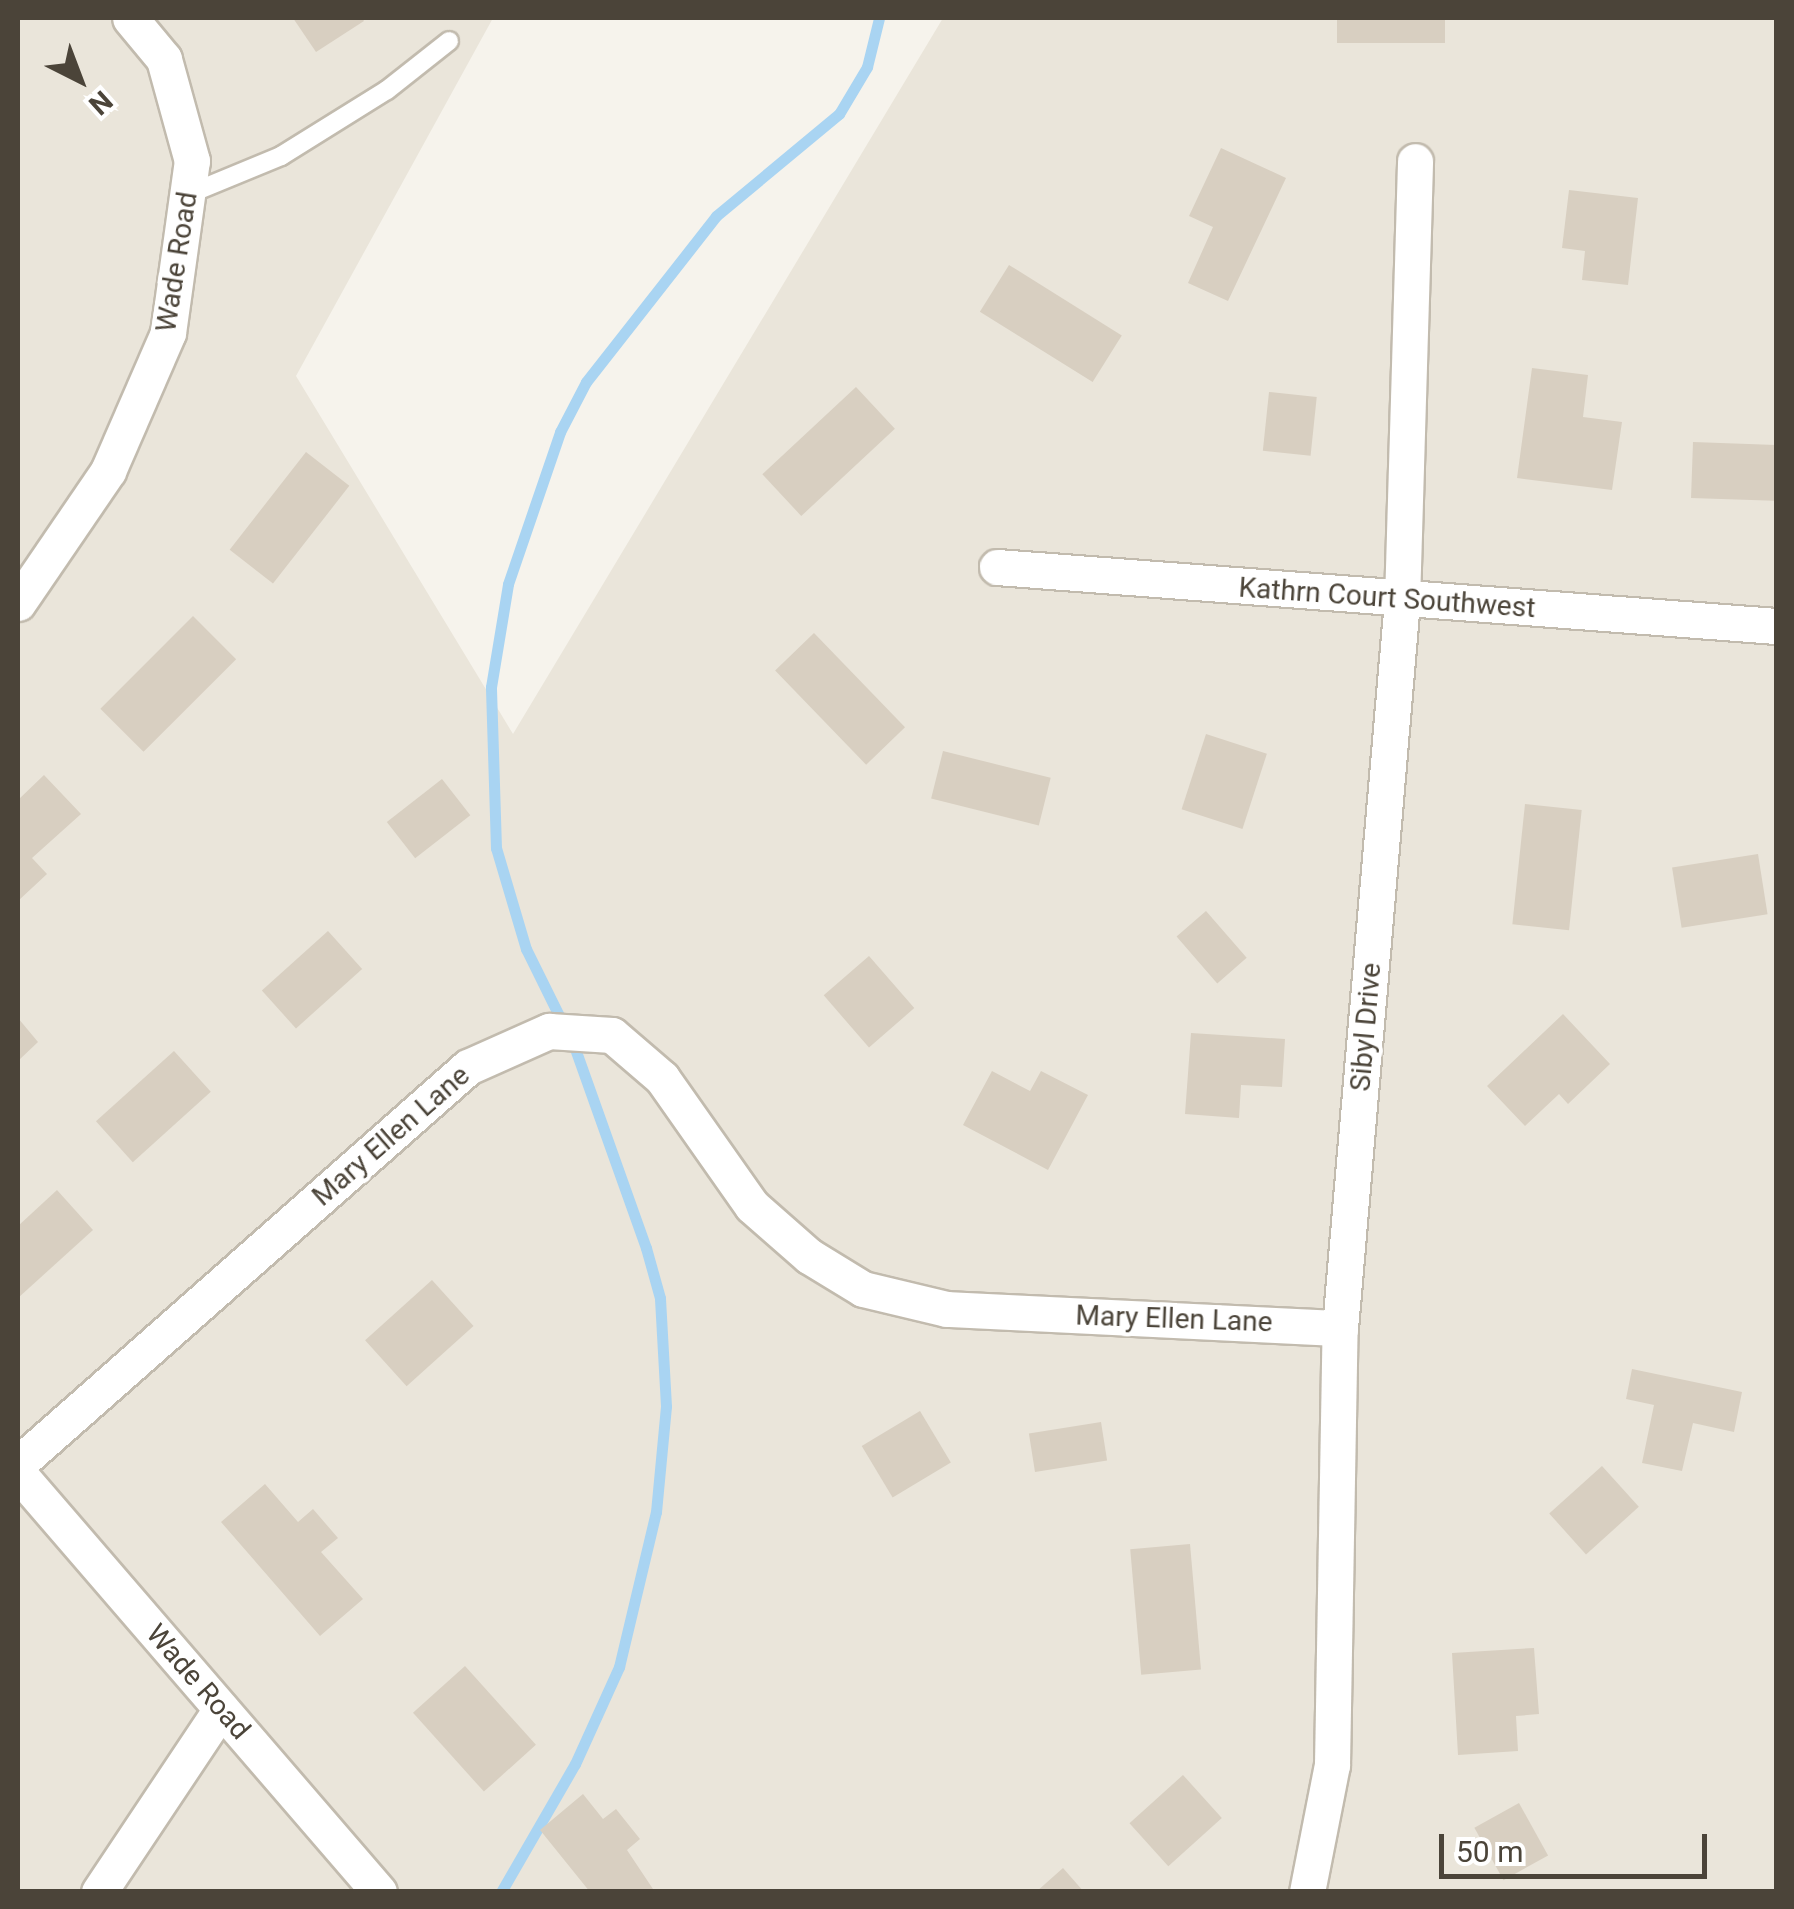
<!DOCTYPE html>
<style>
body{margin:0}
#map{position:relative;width:1794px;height:1909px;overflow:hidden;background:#f6f3ec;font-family:Roboto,sans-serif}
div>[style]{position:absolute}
.residential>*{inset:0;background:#eae5da}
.stream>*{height:11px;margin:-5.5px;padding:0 5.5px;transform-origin:5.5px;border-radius:5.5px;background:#a9d4f2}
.building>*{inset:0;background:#d8cfc1;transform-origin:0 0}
.roads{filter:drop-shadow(2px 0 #c2bbae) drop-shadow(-2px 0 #c2bbae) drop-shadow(0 2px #c2bbae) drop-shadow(0 -2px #c2bbae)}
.service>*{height:18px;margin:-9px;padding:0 9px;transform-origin:9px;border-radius:9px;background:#fff}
.minor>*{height:35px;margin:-17.5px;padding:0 17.5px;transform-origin:17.5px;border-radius:17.5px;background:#fff}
span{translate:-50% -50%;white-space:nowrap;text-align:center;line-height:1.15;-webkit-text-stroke:8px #fff;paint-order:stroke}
.street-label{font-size:28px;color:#4b4439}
.frame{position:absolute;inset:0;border:20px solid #4b4439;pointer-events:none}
.north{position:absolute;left:30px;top:30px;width:100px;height:100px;-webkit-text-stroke:8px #fff;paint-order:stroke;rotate:138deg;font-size:28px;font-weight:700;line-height:40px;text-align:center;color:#4b4439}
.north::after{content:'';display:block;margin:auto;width:35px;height:45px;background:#4b4439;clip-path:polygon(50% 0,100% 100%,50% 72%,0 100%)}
.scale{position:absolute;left:1439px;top:1834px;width:268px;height:45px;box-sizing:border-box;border:5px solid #4b4439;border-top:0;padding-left:12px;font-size:30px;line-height:35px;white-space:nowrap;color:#4b4439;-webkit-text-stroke:8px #fff;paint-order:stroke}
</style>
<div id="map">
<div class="residential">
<div style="clip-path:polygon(18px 18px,493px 18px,296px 376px,513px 734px,943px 18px,1776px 18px,1776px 1891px,18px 1891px)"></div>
</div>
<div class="stream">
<div style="left:501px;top:1892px;width:148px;rotate:-60deg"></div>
<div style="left:575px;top:1764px;width:107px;rotate:-65.6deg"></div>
<div style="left:619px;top:1667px;width:159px;rotate:-76.6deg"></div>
<div style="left:656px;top:1512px;width:106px;rotate:-84.6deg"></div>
<div style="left:666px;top:1406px;width:108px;rotate:-93.2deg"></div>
<div style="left:660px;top:1298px;width:52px;rotate:-105.6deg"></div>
<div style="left:646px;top:1248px;width:214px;rotate:-109.6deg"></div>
<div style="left:574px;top:1046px;width:108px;rotate:-116.3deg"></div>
<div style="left:526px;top:949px;width:105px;rotate:-106.5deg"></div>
<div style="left:496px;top:848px;width:161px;rotate:-91.8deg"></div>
<div style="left:491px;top:687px;width:104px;rotate:-80.6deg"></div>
<div style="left:508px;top:584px;width:161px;rotate:-71.1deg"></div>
<div style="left:560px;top:432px;width:56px;rotate:-62.5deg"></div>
<div style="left:586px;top:382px;width:211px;rotate:-51.9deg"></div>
<div style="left:716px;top:216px;width:160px;rotate:-39.7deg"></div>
<div style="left:839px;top:114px;width:55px;rotate:-59.2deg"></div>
<div style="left:867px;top:67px;width:50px;rotate:-76.2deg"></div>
</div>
<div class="building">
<div style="clip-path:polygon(293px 18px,362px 18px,364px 21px,316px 52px)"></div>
<div style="left:1337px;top:18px;width:108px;height:25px"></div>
<div style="clip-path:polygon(1221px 148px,1286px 178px,1228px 301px,1188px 283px,1213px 227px,1189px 216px)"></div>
<div style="clip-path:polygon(1569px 190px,1638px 198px,1628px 285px,1582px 280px,1585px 251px,1562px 248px)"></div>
<div style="left:1009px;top:265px;width:133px;height:55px;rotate:32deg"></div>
<div style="clip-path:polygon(1532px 368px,1588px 375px,1583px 417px,1622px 422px,1612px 490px,1517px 478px)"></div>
<div style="left:856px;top:387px;width:57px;height:128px;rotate:47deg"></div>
<div style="left:1269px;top:392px;width:48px;height:59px;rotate:6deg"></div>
<div style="left:1693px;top:442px;width:83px;height:56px;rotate:2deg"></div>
<div style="left:306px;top:452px;width:55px;height:124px;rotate:38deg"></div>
<div style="left:193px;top:616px;width:61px;height:131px;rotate:45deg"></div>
<div style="left:814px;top:633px;width:131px;height:54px;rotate:46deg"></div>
<div style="left:1206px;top:734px;width:64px;height:79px;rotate:18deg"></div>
<div style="left:943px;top:751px;width:111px;height:49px;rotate:14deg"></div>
<div style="clip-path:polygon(44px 775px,81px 814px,32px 858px,47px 874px,18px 901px,18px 800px)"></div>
<div style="left:442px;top:779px;width:46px;height:70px;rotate:52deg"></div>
<div style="left:1525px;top:804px;width:57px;height:121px;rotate:6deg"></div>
<div style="left:1758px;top:854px;width:61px;height:87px;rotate:81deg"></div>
<div style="left:1206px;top:911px;width:62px;height:39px;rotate:49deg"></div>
<div style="left:328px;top:931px;width:51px;height:89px;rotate:48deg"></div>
<div style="left:869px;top:956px;width:69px;height:60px;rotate:49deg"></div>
<div style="clip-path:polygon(1563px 1014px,1610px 1064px,1568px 1104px,1559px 1094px,1525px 1126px,1487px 1086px)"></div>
<div style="clip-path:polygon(18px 1018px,38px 1042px,18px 1061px)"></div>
<div style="clip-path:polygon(1191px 1033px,1285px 1039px,1282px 1087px,1241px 1085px,1239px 1118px,1185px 1114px)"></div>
<div style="left:174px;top:1051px;width:55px;height:105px;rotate:48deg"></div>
<div style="clip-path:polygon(992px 1071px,1030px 1091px,1041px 1071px,1088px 1095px,1048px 1170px,963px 1125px)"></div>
<div style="clip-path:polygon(57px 1190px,93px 1230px,18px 1298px,18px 1226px)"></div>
<div style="left:432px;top:1280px;width:62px;height:90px;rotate:48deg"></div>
<div style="clip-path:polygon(1632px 1369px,1742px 1392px,1734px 1432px,1693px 1423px,1682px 1471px,1642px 1463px,1654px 1405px,1626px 1399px)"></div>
<div style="left:920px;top:1411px;width:60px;height:68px;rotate:59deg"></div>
<div style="left:1101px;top:1422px;width:39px;height:73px;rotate:81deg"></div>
<div style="left:1602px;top:1466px;width:55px;height:71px;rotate:48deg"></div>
<div style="clip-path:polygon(265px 1484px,298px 1522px,313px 1509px,338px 1538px,321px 1552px,363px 1599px,320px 1636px,221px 1522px)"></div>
<div style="left:1190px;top:1544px;width:126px;height:60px;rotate:85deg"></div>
<div style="clip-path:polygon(1534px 1648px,1539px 1714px,1516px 1716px,1518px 1751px,1458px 1755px,1452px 1653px)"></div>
<div style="left:465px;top:1666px;width:106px;height:70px;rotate:48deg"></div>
<div style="left:1183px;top:1775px;width:58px;height:72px;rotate:48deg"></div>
<div style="clip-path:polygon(583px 1794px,603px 1819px,616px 1809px,640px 1839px,627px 1850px,655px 1892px,590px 1892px,540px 1830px)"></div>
<div style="left:1519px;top:1803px;width:60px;height:51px;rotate:61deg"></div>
<div style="clip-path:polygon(1063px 1868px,1084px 1892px,1036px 1892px)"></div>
</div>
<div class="roads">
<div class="service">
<div style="left:189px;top:194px;width:100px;rotate:-22.4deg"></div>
<div style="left:281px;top:156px;width:125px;rotate:-31.9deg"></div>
<div style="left:387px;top:90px;width:79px;rotate:-38.3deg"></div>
</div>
<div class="minor">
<div style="left:997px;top:567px;width:781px;rotate:4.33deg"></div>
<div style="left:18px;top:603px;width:160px;rotate:-55.7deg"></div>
<div style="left:108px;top:471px;width:150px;rotate:-66.5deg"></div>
<div style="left:168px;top:333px;width:174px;rotate:-82.1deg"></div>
<div style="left:192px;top:161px;width:106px;rotate:-105.4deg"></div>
<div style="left:164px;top:59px;width:53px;rotate:-129.7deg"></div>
<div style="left:18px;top:1464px;width:600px;rotate:-41.42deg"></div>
<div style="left:468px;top:1067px;width:89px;rotate:-24deg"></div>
<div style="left:549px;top:1031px;width:63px;rotate:3.6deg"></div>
<div style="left:612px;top:1035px;width:66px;rotate:40.7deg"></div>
<div style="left:662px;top:1078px;width:156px;rotate:54.9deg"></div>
<div style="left:752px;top:1206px;width:76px;rotate:41.3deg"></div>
<div style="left:809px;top:1256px;width:63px;rotate:31.4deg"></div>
<div style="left:863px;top:1289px;width:86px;rotate:13.4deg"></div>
<div style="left:947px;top:1309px;width:393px;rotate:2.8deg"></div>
<div style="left:18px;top:1473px;width:553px;rotate:49.25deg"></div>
<div style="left:99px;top:1892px;width:220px;rotate:-56.3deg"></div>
<div style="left:1307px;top:1892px;width:129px;rotate:-78.9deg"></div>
<div style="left:1332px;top:1765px;width:437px;rotate:-89deg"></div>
<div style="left:1340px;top:1328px;width:730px;rotate:-85.13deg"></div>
<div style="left:1402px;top:601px;width:440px;rotate:-88.3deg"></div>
</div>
</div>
<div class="street-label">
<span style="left:177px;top:262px;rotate:-81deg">Wade Road</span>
<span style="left:1387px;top:598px;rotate:4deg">Kathrn Court Southwest</span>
<span style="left:1366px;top:1027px;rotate:-85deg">Sibyl Drive</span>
<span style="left:391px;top:1136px;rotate:-41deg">Mary Ellen Lane</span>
<span style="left:1174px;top:1319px;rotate:2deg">Mary Ellen Lane</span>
<span style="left:198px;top:1682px;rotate:49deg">Wade Road</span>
</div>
<div class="frame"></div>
<div class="north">N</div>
<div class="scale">50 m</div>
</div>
